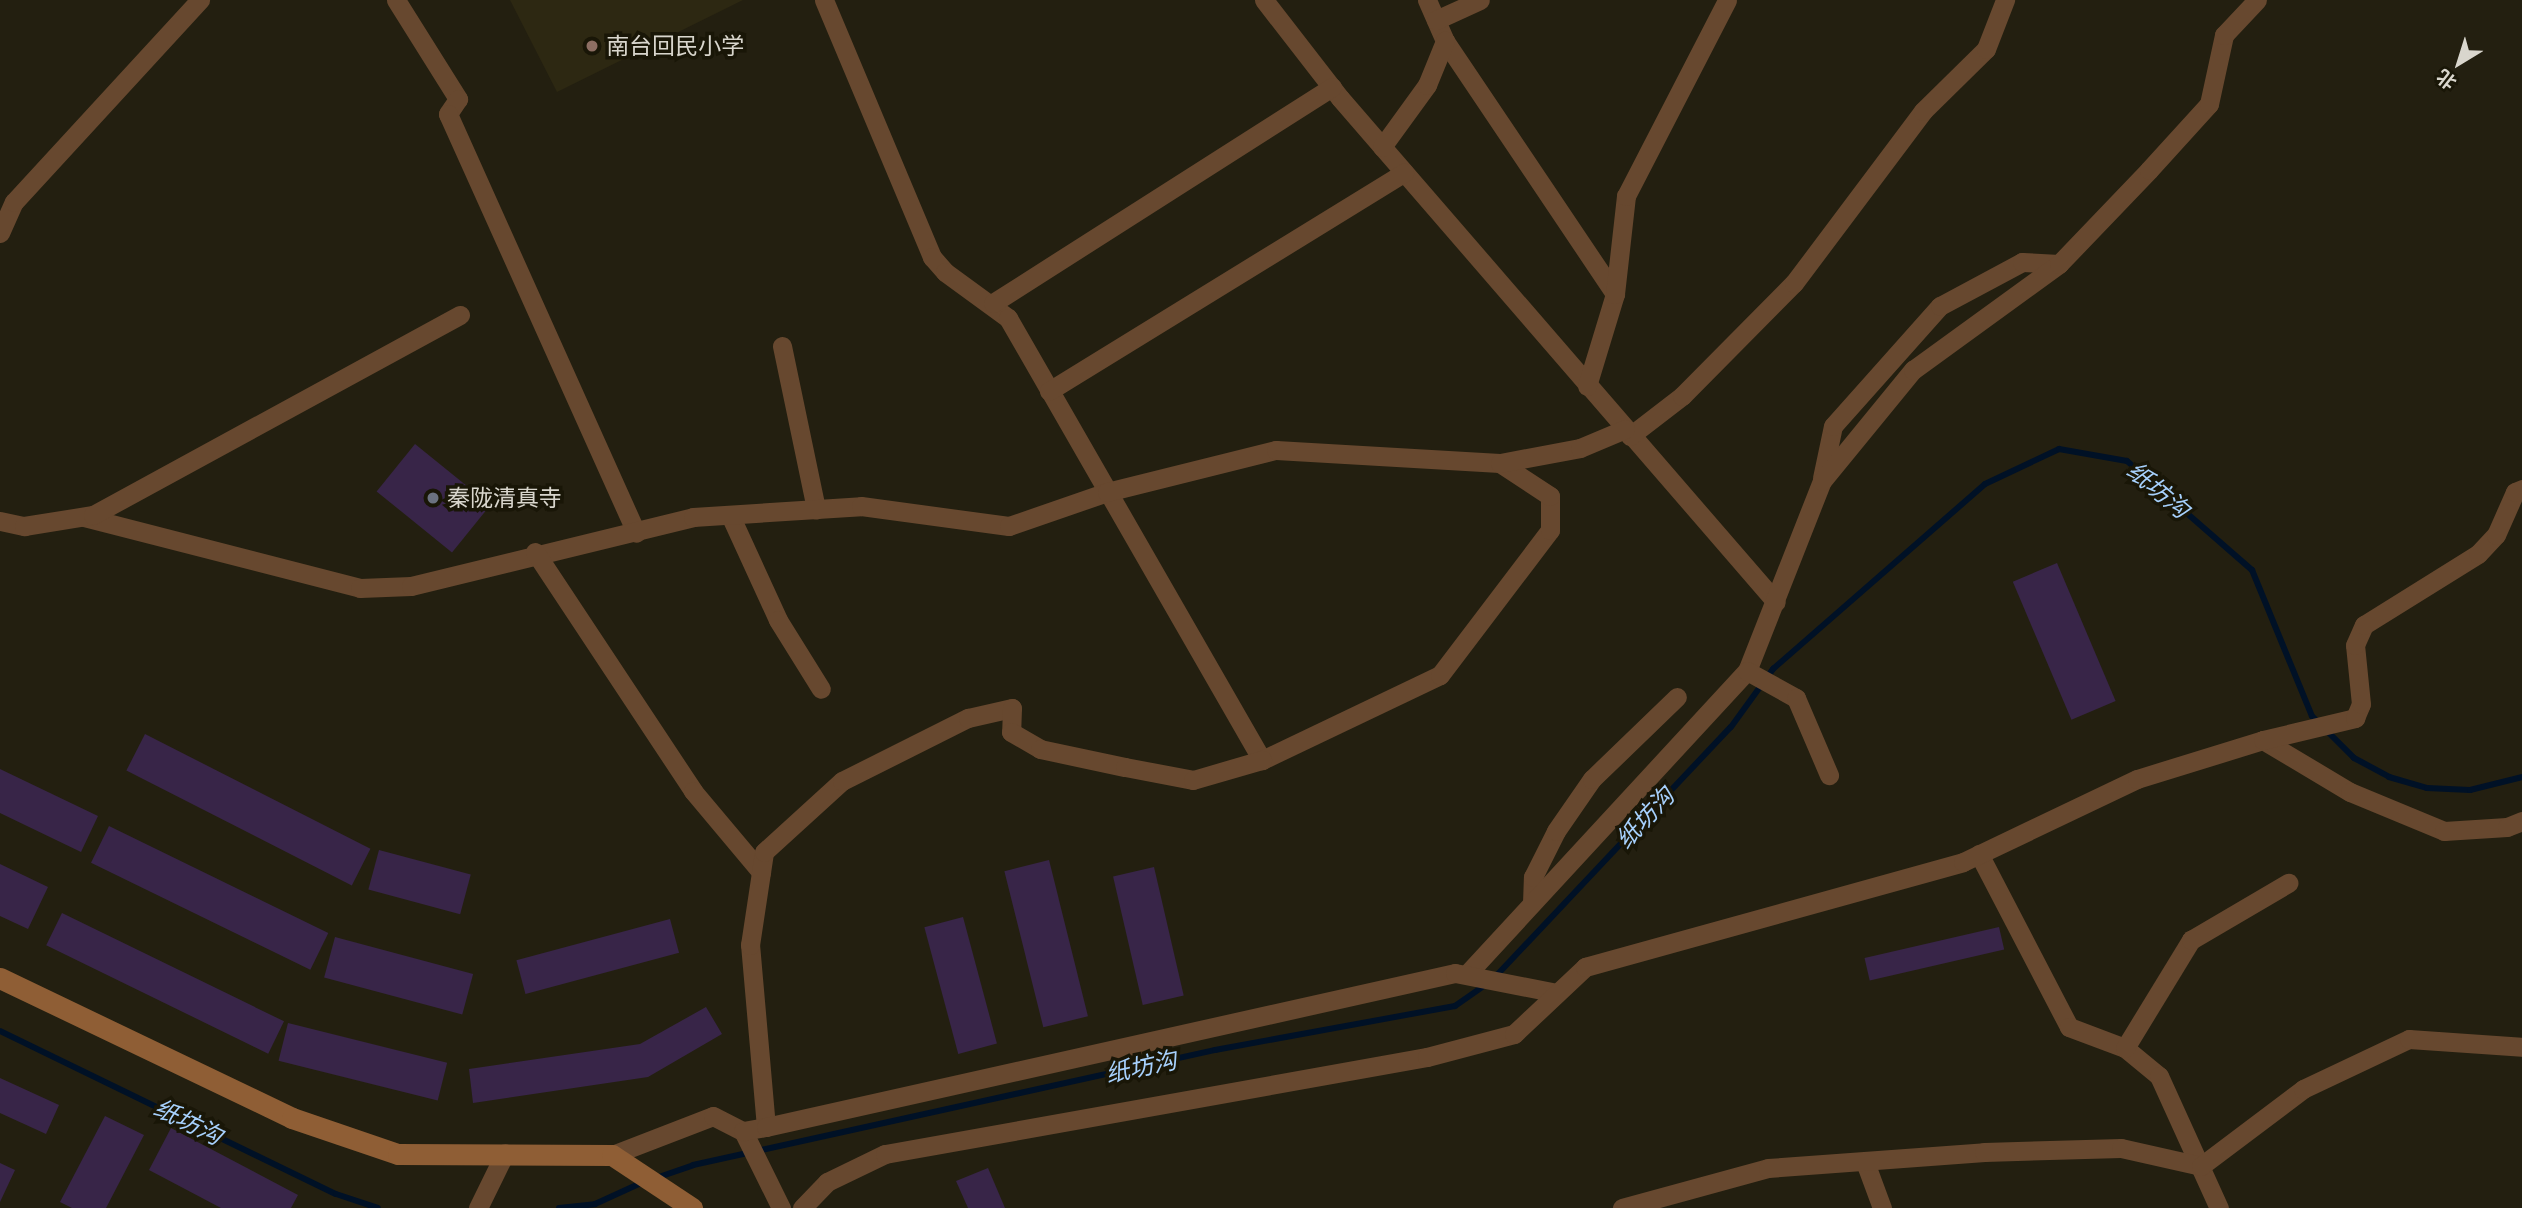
<!DOCTYPE html>
<meta charset="utf-8">
<style>
body{margin:0}
#map{position:relative;width:2522px;height:1208px;overflow:hidden;background:#231f10;font-family:Lora,"Noto Sans SC",serif}
div>[style]{position:absolute}
.built>*{inset:0;background:#2d2812}
.stream>*{height:6px;margin:-3px;padding:0 3px;transform-origin:3px;border-radius:3px;background:#001126}
.building>*{inset:0;background:#382548;transform-origin:0 0}
.street>*{height:19px;margin:-9.5px;padding:0 9.5px;transform-origin:9.5px;border-radius:9.5px;background:#67482f}
.secondary>*{height:21px;margin:-10.5px;padding:0 10.5px;transform-origin:10.5px;border-radius:10.5px;background:#8f5e35}
.dots>*{width:19px;height:19px;translate:-50% -50%;box-sizing:border-box;border:4px solid #191607;border-radius:50%}
span{translate:-50% -50%;white-space:nowrap;text-align:center;line-height:1.15;-webkit-text-stroke:7px #191607;paint-order:stroke}
.poi-label{font-size:23px;color:#d9d6cd}
.left{translate:0 -50%;text-align:left}
.water-label{font-size:24px;color:#a7d1fd;font-style:italic}
.north{position:absolute;left:2424px;top:28px;width:70px;height:70px;-webkit-text-stroke:5px #191607;paint-order:stroke;rotate:218deg;font-size:19px;font-weight:700;line-height:28px;text-align:center;color:#d9d6cd}
.north::after{content:'';display:block;margin:auto;width:24px;height:32px;background:#d9d6cd;clip-path:polygon(50% 0,100% 100%,50% 72%,0 100%)}
</style>
<div id="map">
<div class="built">
<div style="clip-path:polygon(510px 0,743px 0,557px 92px)"></div>
</div>
<div class="stream">
<div style="left:1496px;top:976px;width:342px;rotate:-46.7deg"></div>
<div style="left:1731px;top:727px;width:72px;rotate:-54.1deg"></div>
<div style="left:1773px;top:669px;width:281px;rotate:-41.1deg"></div>
<div style="left:1985px;top:484px;width:82px;rotate:-25.3deg"></div>
<div style="left:2059px;top:449px;width:69px;rotate:10deg"></div>
<div style="left:2127px;top:461px;width:166px;rotate:41.1deg"></div>
<div style="left:2252px;top:570px;width:158px;rotate:67.7deg"></div>
<div style="left:2312px;top:716px;width:59px;rotate:45deg"></div>
<div style="left:2354px;top:758px;width:40px;rotate:28deg"></div>
<div style="left:2389px;top:777px;width:40px;rotate:16deg"></div>
<div style="left:2427px;top:788px;width:43px;rotate:2.7deg"></div>
<div style="left:2470px;top:790px;width:54px;rotate:-14deg"></div>
<div style="left:0;top:1031px;width:373px;rotate:25.9deg"></div>
<div style="left:336px;top:1194px;width:44px;rotate:18.4deg"></div>
<div style="left:656px;top:1178px;width:39px;rotate:-19deg"></div>
<div style="left:693px;top:1165px;width:535px;rotate:-12.42deg"></div>
<div style="left:1215px;top:1050px;width:244px;rotate:-10.4deg"></div>
<div style="left:1455px;top:1006px;width:40px;rotate:-34.9deg"></div>
<div style="left:559px;top:1208px;width:36px;rotate:-6deg"></div>
<div style="left:595px;top:1204px;width:53px;rotate:-24.6deg"></div>
</div>
<div class="building">
<div style="left:415px;top:444px;width:97px;height:61px;rotate:39deg"></div>
<div style="left:2057px;top:563px;width:150px;height:48px;rotate:67deg"></div>
<div style="left:145px;top:734px;width:253px;height:41px;rotate:27deg"></div>
<div style="clip-path:polygon(0 769px,98px 816px,81px 852px,0 813px)"></div>
<div style="left:109px;top:826px;width:244px;height:41px;rotate:26deg"></div>
<div style="left:379px;top:850px;width:95px;height:41px;rotate:15deg"></div>
<div style="left:1049px;top:860px;width:161px;height:46px;rotate:76deg"></div>
<div style="clip-path:polygon(0 864px,48px 887px,28px 929px,0 916px)"></div>
<div style="left:1154px;top:867px;width:132px;height:42px;rotate:77deg"></div>
<div style="left:62px;top:913px;width:247px;height:36px;rotate:26deg"></div>
<div style="left:963px;top:917px;width:131px;height:40px;rotate:75deg"></div>
<div style="left:670px;top:919px;width:35px;height:159px;rotate:75deg"></div>
<div style="left:1999px;top:927px;width:23px;height:138px;rotate:77deg"></div>
<div style="left:335px;top:937px;width:143px;height:42px;rotate:15deg"></div>
<div style="clip-path:polygon(706px 1007px,722px 1034px,648px 1077px,473px 1103px,469px 1069px,640px 1044px)"></div>
<div style="left:288px;top:1023px;width:164px;height:39px;rotate:14deg"></div>
<div style="clip-path:polygon(0 1078px,59px 1105px,46px 1134px,0 1113px)"></div>
<div style="clip-path:polygon(105px 1116px,144px 1135px,106px 1208px,72px 1208px,60px 1202px)"></div>
<div style="clip-path:polygon(171px 1128px,298px 1195px,291px 1208px,221px 1208px,149px 1170px)"></div>
<div style="clip-path:polygon(0 1163px,15px 1170px,0 1202px)"></div>
<div style="clip-path:polygon(988px 1168px,1005px 1208px,968px 1208px,956px 1181px)"></div>
</div>
<div class="street">
<div style="left:396px;top:0;width:117px;rotate:57.9deg"></div>
<div style="left:458px;top:99px;width:18px;rotate:124deg"></div>
<div style="left:448px;top:114px;width:459px;rotate:65.8deg"></div>
<div style="left:824px;top:0;width:279px;rotate:67.2deg"></div>
<div style="left:932px;top:257px;width:20px;rotate:49deg"></div>
<div style="left:945px;top:272px;width:78px;rotate:36.1deg"></div>
<div style="left:1008px;top:318px;width:510px;rotate:60.12deg"></div>
<div style="left:1262px;top:760px;width:197px;rotate:-25.5deg"></div>
<div style="left:1440px;top:675px;width:182px;rotate:-52.8deg"></div>
<div style="left:1550px;top:530px;width:34px;rotate:-90deg"></div>
<div style="left:1550px;top:496px;width:60px;rotate:-146.6deg"></div>
<div style="left:1264px;top:0;width:124px;rotate:52.2deg"></div>
<div style="left:1340px;top:98px;width:666px;rotate:49.14deg"></div>
<div style="left:1427px;top:0;width:45px;rotate:66.3deg"></div>
<div style="left:1445px;top:41px;width:305px;rotate:56.1deg"></div>
<div style="left:1436px;top:20px;width:48px;rotate:-24.4deg"></div>
<div style="left:1382px;top:147px;width:77px;rotate:-54deg"></div>
<div style="left:1427px;top:85px;width:48px;rotate:-67.8deg"></div>
<div style="left:0;top:233px;width:34px;rotate:-66deg"></div>
<div style="left:14px;top:202px;width:275px;rotate:-47.4deg"></div>
<div style="left:993px;top:303px;width:402px;rotate:-32.5deg"></div>
<div style="left:782px;top:346px;width:167px;rotate:78.2deg"></div>
<div style="left:1587px;top:386px;width:96px;rotate:-73.1deg"></div>
<div style="left:1615px;top:294px;width:99px;rotate:-83.6deg"></div>
<div style="left:1626px;top:196px;width:220px;rotate:-62.7deg"></div>
<div style="left:1049px;top:391px;width:417px;rotate:-31.6deg"></div>
<div style="left:1630px;top:436px;width:66px;rotate:-37.6deg"></div>
<div style="left:1682px;top:396px;width:159px;rotate:-45.3deg"></div>
<div style="left:1794px;top:283px;width:215px;rotate:-53.1deg"></div>
<div style="left:1923px;top:111px;width:88px;rotate:-44.5deg"></div>
<div style="left:1986px;top:49px;width:53px;rotate:-68.8deg"></div>
<div style="left:1822px;top:478px;width:53px;rotate:-78.1deg"></div>
<div style="left:1833px;top:426px;width:161px;rotate:-48.3deg"></div>
<div style="left:1940px;top:306px;width:93px;rotate:-28.2deg"></div>
<div style="left:2022px;top:262px;width:37px;rotate:3deg"></div>
<div style="left:730px;top:515px;width:115px;rotate:65.4deg"></div>
<div style="left:778px;top:620px;width:81px;rotate:58.1deg"></div>
<div style="left:84px;top:517px;width:285px;rotate:14.4deg"></div>
<div style="left:360px;top:588px;width:51px;rotate:-2.2deg"></div>
<div style="left:411px;top:586px;width:290px;rotate:-13.7deg"></div>
<div style="left:693px;top:517px;width:168px;rotate:-3.7deg"></div>
<div style="left:861px;top:506px;width:149px;rotate:7.7deg"></div>
<div style="left:1009px;top:526px;width:104px;rotate:-19.1deg"></div>
<div style="left:1107px;top:492px;width:174px;rotate:-14deg"></div>
<div style="left:1276px;top:450px;width:224px;rotate:3.3deg"></div>
<div style="left:1500px;top:463px;width:81px;rotate:-10.6deg"></div>
<div style="left:1580px;top:448px;width:49px;rotate:-22.9deg"></div>
<div style="left:0;top:521px;width:25px;rotate:12deg"></div>
<div style="left:24px;top:526px;width:70px;rotate:-9.1deg"></div>
<div style="left:93px;top:515px;width:418px;rotate:-28.6deg"></div>
<div style="left:535px;top:552px;width:287px;rotate:56.5deg"></div>
<div style="left:693px;top:791px;width:106px;rotate:50deg"></div>
<div style="left:1747px;top:671px;width:204px;rotate:-68.5deg"></div>
<div style="left:1822px;top:481px;width:144px;rotate:-50.7deg"></div>
<div style="left:1913px;top:370px;width:180px;rotate:-36deg"></div>
<div style="left:2059px;top:264px;width:130px;rotate:-46.2deg"></div>
<div style="left:2149px;top:170px;width:89px;rotate:-47.7deg"></div>
<div style="left:2209px;top:104px;width:71px;rotate:-77.7deg"></div>
<div style="left:2224px;top:35px;width:48px;rotate:-46.7deg"></div>
<div style="left:2263px;top:740px;width:101px;rotate:30.9deg"></div>
<div style="left:2350px;top:792px;width:102px;rotate:22.5deg"></div>
<div style="left:2444px;top:831px;width:63px;rotate:-3.6deg"></div>
<div style="left:2507px;top:827px;width:16px;rotate:-22deg"></div>
<div style="left:1979px;top:854px;width:195px;rotate:62.5deg"></div>
<div style="left:2069px;top:1027px;width:60px;rotate:20.6deg"></div>
<div style="left:2125px;top:1048px;width:44px;rotate:39.5deg"></div>
<div style="left:2159px;top:1076px;width:145px;rotate:65.6deg"></div>
<div style="left:1532px;top:903px;width:26px;rotate:-88deg"></div>
<div style="left:1533px;top:877px;width:51px;rotate:-63.4deg"></div>
<div style="left:1556px;top:831px;width:63px;rotate:-55.3deg"></div>
<div style="left:1592px;top:779px;width:118px;rotate:-44deg"></div>
<div style="left:1468px;top:973px;width:411px;rotate:-47.3deg"></div>
<div style="left:1747px;top:671px;width:56px;rotate:28.9deg"></div>
<div style="left:1796px;top:698px;width:84px;rotate:66.8deg"></div>
<div style="left:2125px;top:1048px;width:127px;rotate:-58.6deg"></div>
<div style="left:2191px;top:940px;width:113px;rotate:-30.4deg"></div>
<div style="left:766px;top:1127px;width:183px;rotate:-95deg"></div>
<div style="left:750px;top:945px;width:94px;rotate:-81.4deg"></div>
<div style="left:764px;top:852px;width:105px;rotate:-42.3deg"></div>
<div style="left:842px;top:781px;width:141px;rotate:-26.6deg"></div>
<div style="left:968px;top:718px;width:45px;rotate:-12.8deg"></div>
<div style="left:1012px;top:708px;width:24px;rotate:92deg"></div>
<div style="left:1011px;top:732px;width:34px;rotate:30deg"></div>
<div style="left:1040px;top:749px;width:87px;rotate:12deg"></div>
<div style="left:1125px;top:767px;width:69px;rotate:10.8deg"></div>
<div style="left:1193px;top:780px;width:72px;rotate:-16.2deg"></div>
<div style="left:743px;top:1131px;width:86px;rotate:63.7deg"></div>
<div style="left:612px;top:1155px;width:108px;rotate:-21.1deg"></div>
<div style="left:713px;top:1116px;width:34px;rotate:27deg"></div>
<div style="left:743px;top:1131px;width:23px;rotate:-10deg"></div>
<div style="left:766px;top:1127px;width:706px;rotate:-12.6deg"></div>
<div style="left:1455px;top:973px;width:104px;rotate:11.1deg"></div>
<div style="left:1865px;top:1162px;width:49px;rotate:69.7deg"></div>
<div style="left:478px;top:1208px;width:61px;rotate:-63.9deg"></div>
<div style="left:802px;top:1208px;width:36px;rotate:-46deg"></div>
<div style="left:827px;top:1182px;width:64px;rotate:-25.8deg"></div>
<div style="left:885px;top:1154px;width:551px;rotate:-10.15deg"></div>
<div style="left:1427px;top:1057px;width:90px;rotate:-14.8deg"></div>
<div style="left:1514px;top:1034px;width:98px;rotate:-43.3deg"></div>
<div style="left:1585px;top:967px;width:392px;rotate:-15.5deg"></div>
<div style="left:1963px;top:862px;width:193px;rotate:-25.5deg"></div>
<div style="left:2137px;top:779px;width:132px;rotate:-17.2deg"></div>
<div style="left:2263px;top:740px;width:95px;rotate:-13.4deg"></div>
<div style="left:2355px;top:718px;width:15px;rotate:-67deg"></div>
<div style="left:2361px;top:704px;width:59px;rotate:-95.8deg"></div>
<div style="left:2355px;top:645px;width:22px;rotate:-66deg"></div>
<div style="left:2364px;top:625px;width:134px;rotate:-31.9deg"></div>
<div style="left:2478px;top:554px;width:26px;rotate:-47deg"></div>
<div style="left:2496px;top:535px;width:47px;rotate:-66.2deg"></div>
<div style="left:2515px;top:492px;width:8px;rotate:-23deg"></div>
<div style="left:1622px;top:1208px;width:151px;rotate:-15.3deg"></div>
<div style="left:1768px;top:1168px;width:217px;rotate:-4.2deg"></div>
<div style="left:1984px;top:1152px;width:137px;rotate:-1.7deg"></div>
<div style="left:2121px;top:1148px;width:82px;rotate:12.7deg"></div>
<div style="left:2201px;top:1166px;width:128px;rotate:-37deg"></div>
<div style="left:2303px;top:1089px;width:117px;rotate:-25.3deg"></div>
<div style="left:2409px;top:1039px;width:113px;rotate:4deg"></div>
</div>
<div class="secondary">
<div style="left:0;top:978px;width:324px;rotate:25.6deg"></div>
<div style="left:292px;top:1118px;width:112px;rotate:18.8deg"></div>
<div style="left:398px;top:1154px;width:214px;rotate:0.3deg"></div>
<div style="left:612px;top:1155px;width:96px;rotate:33.5deg"></div>
</div>
<div class="dots">
<div style="left:592px;top:46px;background:#8d6e63"></div>
<div style="left:433px;top:498px;background:#6b7280"></div>
</div>
<div class="poi-label">
<span class="left" style="left:606px;top:46px">南台回民小学</span>
<span class="left" style="left:447px;top:498px">秦陇清真寺</span>
</div>
<div class="water-label">
<span style="left:2158px;top:490px;rotate:40deg">纸坊沟</span>
<span style="left:1645px;top:818px;rotate:-47deg">纸坊沟</span>
<span style="left:1141px;top:1067px;rotate:-12deg">纸坊沟</span>
<span style="left:188px;top:1122px;rotate:26deg">纸坊沟</span>
</div>
<div class="north">北</div>
</div>
